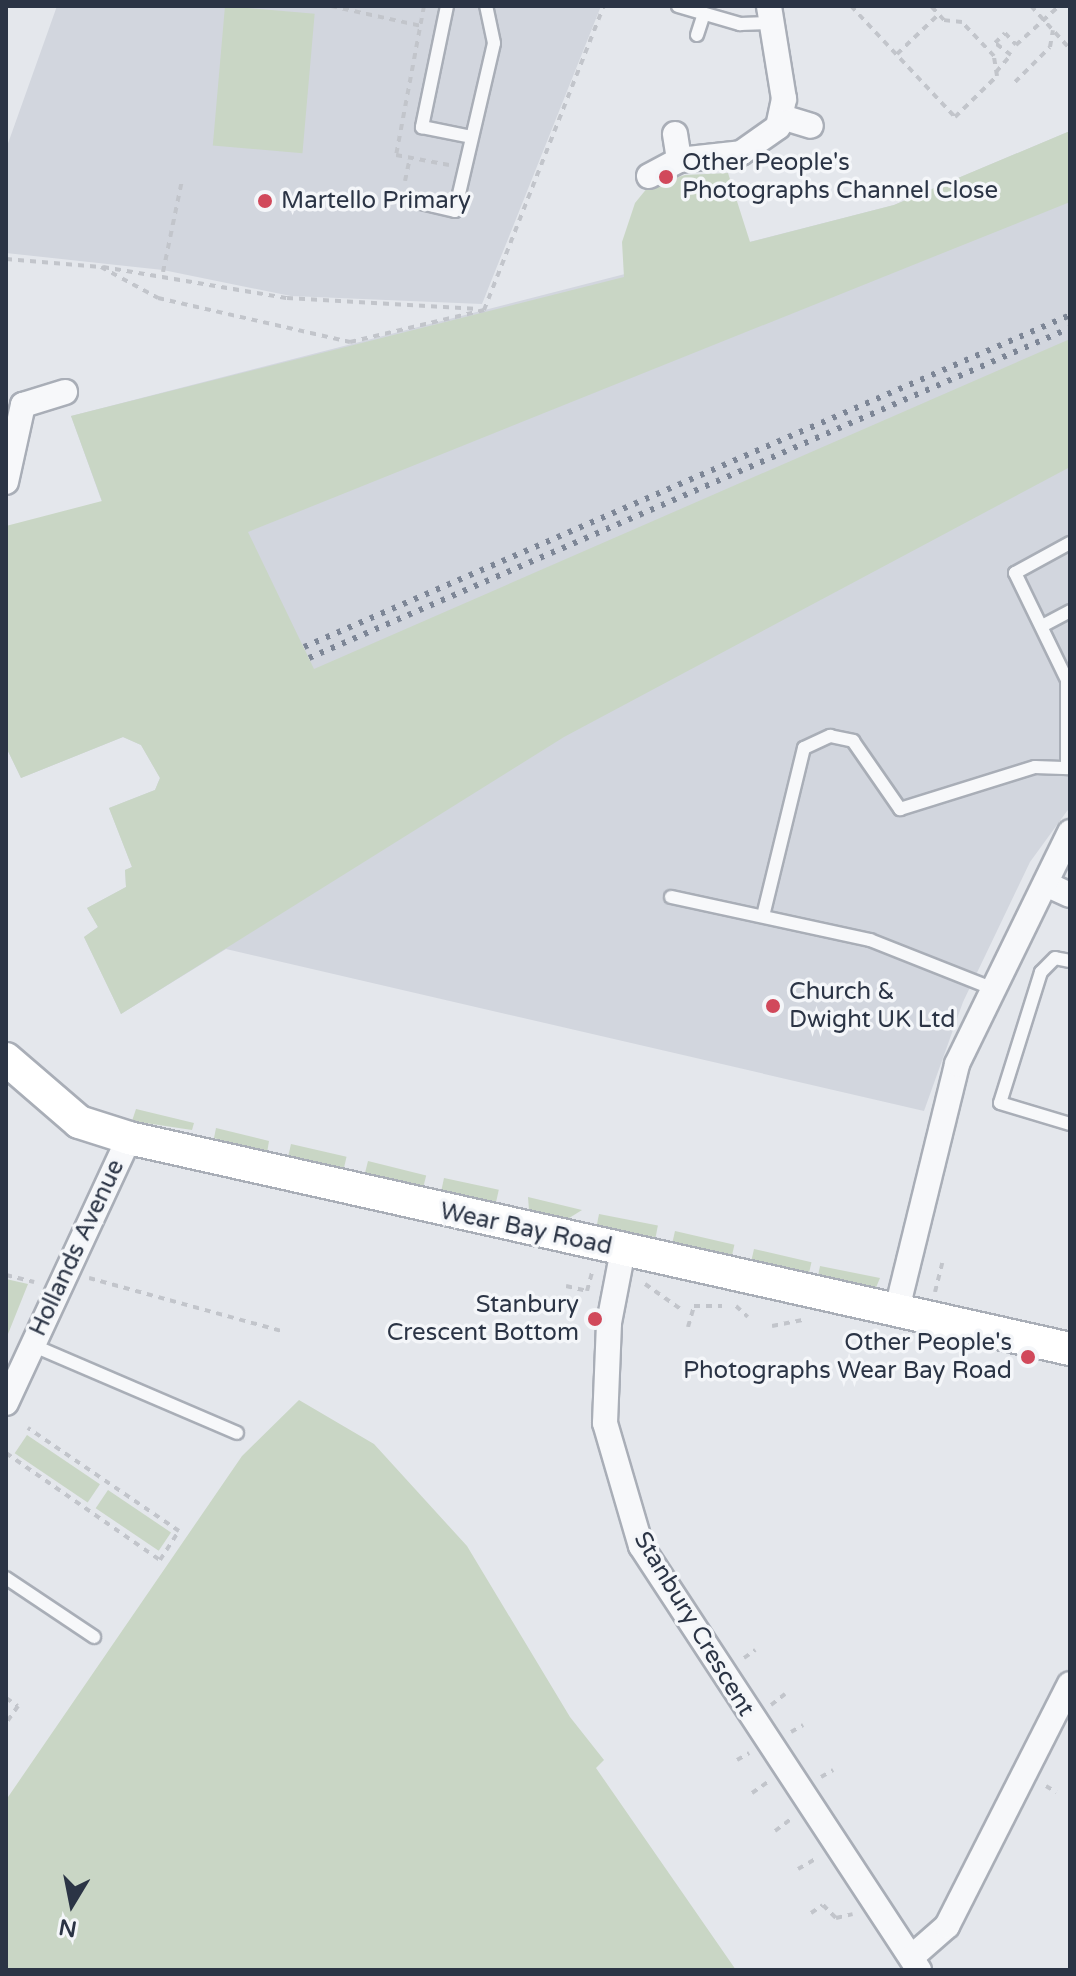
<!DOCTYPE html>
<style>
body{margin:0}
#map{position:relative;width:1076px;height:1976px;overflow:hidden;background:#e4e7ec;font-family:"Varela Round",sans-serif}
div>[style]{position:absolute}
.built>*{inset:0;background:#d2d6de}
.green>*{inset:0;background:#c9d6c5;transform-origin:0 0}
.path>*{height:4px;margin-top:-2px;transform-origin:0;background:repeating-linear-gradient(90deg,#c2c5cb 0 6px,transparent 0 12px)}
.roads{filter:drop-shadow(2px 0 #a9aeb7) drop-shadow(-2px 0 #a9aeb7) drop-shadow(0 2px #a9aeb7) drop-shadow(0 -2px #a9aeb7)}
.lane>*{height:12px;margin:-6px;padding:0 6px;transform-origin:6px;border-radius:6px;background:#f7f8fa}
.street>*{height:24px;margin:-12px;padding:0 12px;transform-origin:12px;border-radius:12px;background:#f7f8fa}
.secondary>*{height:32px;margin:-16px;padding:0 16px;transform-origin:16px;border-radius:16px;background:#fff}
.rail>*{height:6px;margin-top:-3px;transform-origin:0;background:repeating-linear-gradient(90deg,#7d8696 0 4px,transparent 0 12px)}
.dots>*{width:22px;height:22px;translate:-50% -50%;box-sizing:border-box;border:4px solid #f4f6f9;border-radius:50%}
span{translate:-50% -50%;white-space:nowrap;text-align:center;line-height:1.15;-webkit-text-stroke:7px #f4f6f9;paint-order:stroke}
.poi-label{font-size:24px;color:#2b3445}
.left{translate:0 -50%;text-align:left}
.right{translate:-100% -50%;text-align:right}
.street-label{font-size:24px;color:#2b3445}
.frame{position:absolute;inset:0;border:8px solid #2b3445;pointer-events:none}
.north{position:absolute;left:32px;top:1864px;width:80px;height:80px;-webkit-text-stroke:6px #f4f6f9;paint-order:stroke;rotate:190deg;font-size:22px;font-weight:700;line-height:32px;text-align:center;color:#2b3445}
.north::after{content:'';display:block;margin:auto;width:28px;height:36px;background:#2b3445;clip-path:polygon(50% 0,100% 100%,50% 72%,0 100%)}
</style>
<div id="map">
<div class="built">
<div style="clip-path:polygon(57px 6px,601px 6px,482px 304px,291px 296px,163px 270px,6px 253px,6px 149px)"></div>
<div style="clip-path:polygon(1070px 131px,1070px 807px,1030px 862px,963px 1002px,924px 1111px,226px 949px,121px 1014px,84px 937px,98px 927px,87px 908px,126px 887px,125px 870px,132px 867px,109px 808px,155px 790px,160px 778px,141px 745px,123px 737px,21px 778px,6px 747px,102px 502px,71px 416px,894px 205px)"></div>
</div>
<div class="green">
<div style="left:225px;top:6px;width:90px;height:140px;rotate:5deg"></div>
<div style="clip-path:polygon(1070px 131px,1070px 202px,248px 532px,314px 669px,1070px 339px,1070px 467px,564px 737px,121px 1014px,84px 937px,98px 927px,87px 908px,126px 887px,125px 870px,132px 867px,109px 808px,155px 790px,160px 778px,141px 745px,123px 737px,21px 778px,6px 747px,6px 526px,102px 501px,71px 416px,624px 277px,622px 242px,635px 203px,648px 187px,685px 175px,728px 173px,750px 242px,894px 205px)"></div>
<div style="clip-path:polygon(136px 1109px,194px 1123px,192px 1130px,132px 1121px)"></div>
<div style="clip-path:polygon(216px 1128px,269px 1141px,267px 1153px,214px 1138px)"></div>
<div style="left:291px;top:1144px;width:57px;height:13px;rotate:13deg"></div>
<div style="left:368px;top:1161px;width:60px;height:14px;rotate:14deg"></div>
<div style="left:444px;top:1178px;width:56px;height:14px;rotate:12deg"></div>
<div style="clip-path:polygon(528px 1197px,582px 1210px,566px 1220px,529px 1210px)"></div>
<div style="left:599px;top:1214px;width:60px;height:12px;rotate:11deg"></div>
<div style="left:675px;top:1231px;width:61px;height:12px;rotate:13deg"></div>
<div style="left:754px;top:1249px;width:59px;height:11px;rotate:13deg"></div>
<div style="clip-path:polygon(820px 1266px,880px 1278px,875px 1290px,818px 1276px)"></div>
<div style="clip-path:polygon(6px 1279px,28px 1284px,6px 1339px)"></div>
<div style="clip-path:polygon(299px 1400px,374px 1444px,467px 1546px,570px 1717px,604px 1760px,596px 1768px,736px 1970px,6px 1970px,6px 1800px,242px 1456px)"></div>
<div style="left:27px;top:1435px;width:88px;height:22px;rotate:34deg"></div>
<div style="left:108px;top:1490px;width:76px;height:22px;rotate:34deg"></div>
</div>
<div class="path">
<div style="left:331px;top:6px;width:92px;rotate:12.5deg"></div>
<div style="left:424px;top:6px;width:152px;rotate:100.6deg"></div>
<div style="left:396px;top:155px;width:54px;rotate:10.7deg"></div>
<div style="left:851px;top:6px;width:152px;rotate:46.9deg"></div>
<div style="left:955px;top:117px;width:59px;rotate:-44.3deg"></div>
<div style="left:997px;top:76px;width:20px;rotate:-99deg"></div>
<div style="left:994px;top:56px;width:47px;rotate:-133.3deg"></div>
<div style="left:962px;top:22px;width:18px;rotate:-174deg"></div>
<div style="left:944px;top:20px;width:19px;rotate:-133deg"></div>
<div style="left:1031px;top:6px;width:58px;rotate:47.8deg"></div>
<div style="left:897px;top:54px;width:58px;rotate:-43.6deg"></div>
<div style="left:996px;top:72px;width:23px;rotate:-49deg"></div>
<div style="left:1011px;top:55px;width:20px;rotate:-143deg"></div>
<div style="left:995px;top:43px;width:14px;rotate:-45deg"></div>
<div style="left:1005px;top:33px;width:16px;rotate:47deg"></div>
<div style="left:1016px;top:45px;width:58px;rotate:-42.2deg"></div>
<div style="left:1015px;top:82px;width:49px;rotate:-45deg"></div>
<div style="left:1050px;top:47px;width:17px;rotate:-80deg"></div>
<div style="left:405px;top:181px;width:24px;rotate:-78deg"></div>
<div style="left:6px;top:259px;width:95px;rotate:4.8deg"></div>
<div style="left:101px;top:267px;width:65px;rotate:28.5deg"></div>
<div style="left:158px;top:298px;width:197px;rotate:12.9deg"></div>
<div style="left:350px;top:342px;width:138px;rotate:-13.4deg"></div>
<div style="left:484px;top:310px;width:327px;rotate:-68.5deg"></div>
<div style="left:103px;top:267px;width:187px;rotate:9.6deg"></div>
<div style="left:287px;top:298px;width:192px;rotate:3.3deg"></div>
<div style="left:163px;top:272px;width:94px;rotate:-78.3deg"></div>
<div style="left:6px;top:1275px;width:29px;rotate:14deg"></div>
<div style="left:89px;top:1278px;width:203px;rotate:15.4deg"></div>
<div style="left:645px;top:1284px;width:45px;rotate:35.1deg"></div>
<div style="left:566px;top:1286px;width:22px;rotate:13deg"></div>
<div style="left:587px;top:1291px;width:20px;rotate:-75deg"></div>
<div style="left:935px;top:1292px;width:30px;rotate:-76deg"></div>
<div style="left:736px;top:1306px;width:16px;rotate:43deg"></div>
<div style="left:772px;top:1326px;width:31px;rotate:-11deg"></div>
<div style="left:688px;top:1327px;width:22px;rotate:-74deg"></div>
<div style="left:694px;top:1306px;width:28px"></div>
<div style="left:6px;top:1453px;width:188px;rotate:34.8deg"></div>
<div style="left:160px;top:1560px;width:35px;rotate:-57deg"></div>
<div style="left:179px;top:1531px;width:183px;rotate:-145.7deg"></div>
<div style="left:744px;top:1658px;width:14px;rotate:-36deg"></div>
<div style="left:6px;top:1698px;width:14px;rotate:34deg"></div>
<div style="left:18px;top:1706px;width:21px;rotate:125deg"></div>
<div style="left:771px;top:1705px;width:18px;rotate:-38deg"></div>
<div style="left:791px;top:1732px;width:14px;rotate:-30deg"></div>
<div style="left:737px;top:1760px;width:14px;rotate:-30deg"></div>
<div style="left:821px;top:1777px;width:14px;rotate:-30deg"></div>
<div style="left:1046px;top:1786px;width:12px;rotate:31deg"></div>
<div style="left:752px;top:1793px;width:19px;rotate:-35deg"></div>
<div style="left:775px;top:1831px;width:21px;rotate:-37deg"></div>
<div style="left:798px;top:1869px;width:22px;rotate:-30deg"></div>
<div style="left:811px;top:1913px;width:14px;rotate:-34deg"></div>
<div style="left:823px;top:1905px;width:18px;rotate:45deg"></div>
<div style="left:836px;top:1918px;width:17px;rotate:-13deg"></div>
</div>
<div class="roads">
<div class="lane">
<div style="left:447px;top:6px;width:124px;rotate:101.7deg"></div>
<div style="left:422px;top:127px;width:50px;rotate:11.5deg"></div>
<div style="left:678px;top:6px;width:65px;rotate:16.2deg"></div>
<div style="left:740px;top:24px;width:29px;rotate:-2deg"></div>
<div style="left:697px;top:35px;width:22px;rotate:-72deg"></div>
<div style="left:412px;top:201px;width:44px;rotate:13.1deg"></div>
<div style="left:455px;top:211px;width:172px;rotate:-76.9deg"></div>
<div style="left:494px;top:43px;width:38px;rotate:-102deg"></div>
<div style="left:1042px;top:626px;width:32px;rotate:-28deg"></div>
<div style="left:1067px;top:767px;width:87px;rotate:-90deg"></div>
<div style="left:1067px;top:680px;width:119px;rotate:-115.9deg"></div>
<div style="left:1015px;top:573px;width:63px;rotate:-28.6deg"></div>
<div style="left:671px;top:897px;width:204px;rotate:12.2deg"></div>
<div style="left:870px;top:940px;width:128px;rotate:21.6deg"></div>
<div style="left:763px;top:916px;width:173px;rotate:-76.3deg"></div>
<div style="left:804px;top:748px;width:29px;rotate:-25deg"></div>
<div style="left:830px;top:736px;width:24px;rotate:12deg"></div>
<div style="left:853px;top:741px;width:83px;rotate:55.3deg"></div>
<div style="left:900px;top:809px;width:141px;rotate:-17.3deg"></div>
<div style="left:1035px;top:767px;width:35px;rotate:2deg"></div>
<div style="left:1070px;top:961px;width:15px;rotate:-169deg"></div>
<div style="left:1055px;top:958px;width:20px;rotate:135deg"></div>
<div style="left:1041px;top:972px;width:137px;rotate:107.4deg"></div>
<div style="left:1000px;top:1103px;width:73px;rotate:16.7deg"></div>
<div style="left:32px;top:1345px;width:223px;rotate:23.2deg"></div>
<div style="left:6px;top:1578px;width:106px;rotate:33.8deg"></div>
</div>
<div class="street">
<div style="left:782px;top:117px;width:30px;rotate:17deg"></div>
<div style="left:675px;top:134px;width:26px;rotate:81deg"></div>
<div style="left:649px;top:176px;width:34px;rotate:-28deg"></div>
<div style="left:679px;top:160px;width:62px;rotate:-6.4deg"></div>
<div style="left:741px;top:153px;width:45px;rotate:-35.1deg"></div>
<div style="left:778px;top:127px;width:29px;rotate:-78deg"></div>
<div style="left:784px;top:99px;width:94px;rotate:-99.2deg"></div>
<div style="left:6px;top:482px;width:79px;rotate:-77.6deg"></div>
<div style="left:23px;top:405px;width:44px;rotate:-17.2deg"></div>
<div style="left:1046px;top:884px;width:26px;rotate:25deg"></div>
<div style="left:623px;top:1250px;width:74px;rotate:100.9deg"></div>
<div style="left:609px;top:1323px;width:100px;rotate:92.3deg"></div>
<div style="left:605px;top:1423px;width:128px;rotate:73.7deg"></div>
<div style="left:641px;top:1546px;width:507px;rotate:56.75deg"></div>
<div style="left:897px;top:1309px;width:252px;rotate:-76.2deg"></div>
<div style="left:957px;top:1064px;width:258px;rotate:-64deg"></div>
<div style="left:6px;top:1403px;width:292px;rotate:-65.1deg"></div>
<div style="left:914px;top:1955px;width:44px;rotate:-41.3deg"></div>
<div style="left:947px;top:1926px;width:271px;rotate:-63.1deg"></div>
</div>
<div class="secondary">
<div style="left:6px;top:1059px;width:96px;rotate:40.8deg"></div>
<div style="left:79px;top:1122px;width:52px;rotate:17.7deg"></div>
<div style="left:129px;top:1138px;width:964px;rotate:12.64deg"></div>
</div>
</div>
<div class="rail">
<div style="left:304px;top:647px;width:835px;rotate:-23.43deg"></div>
<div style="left:309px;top:658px;width:829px;rotate:-23.44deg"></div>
</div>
<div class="dots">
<div style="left:666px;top:177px;background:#d1495b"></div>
<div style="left:265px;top:201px;background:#d1495b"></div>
<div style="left:773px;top:1006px;background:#d1495b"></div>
<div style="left:595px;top:1319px;background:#d1495b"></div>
<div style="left:1028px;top:1357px;background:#d1495b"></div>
</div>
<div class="poi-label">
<span class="left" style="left:682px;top:177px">Other People's<br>Photographs Channel Close</span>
<span class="left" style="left:281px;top:201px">Martello Primary</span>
<span class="left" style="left:789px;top:1006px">Church &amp;<br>Dwight UK Ltd</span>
<span class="right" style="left:579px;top:1319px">Stanbury<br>Crescent Bottom</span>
<span class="right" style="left:1012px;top:1357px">Other People's<br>Photographs Wear Bay Road</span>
</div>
<div class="street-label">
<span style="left:526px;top:1229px;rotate:12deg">Wear Bay Road</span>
<span style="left:77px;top:1248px;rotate:-65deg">Hollands Avenue</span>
<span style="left:694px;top:1624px;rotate:59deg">Stanbury Crescent</span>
</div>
<div class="frame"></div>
<div class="north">N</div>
</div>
